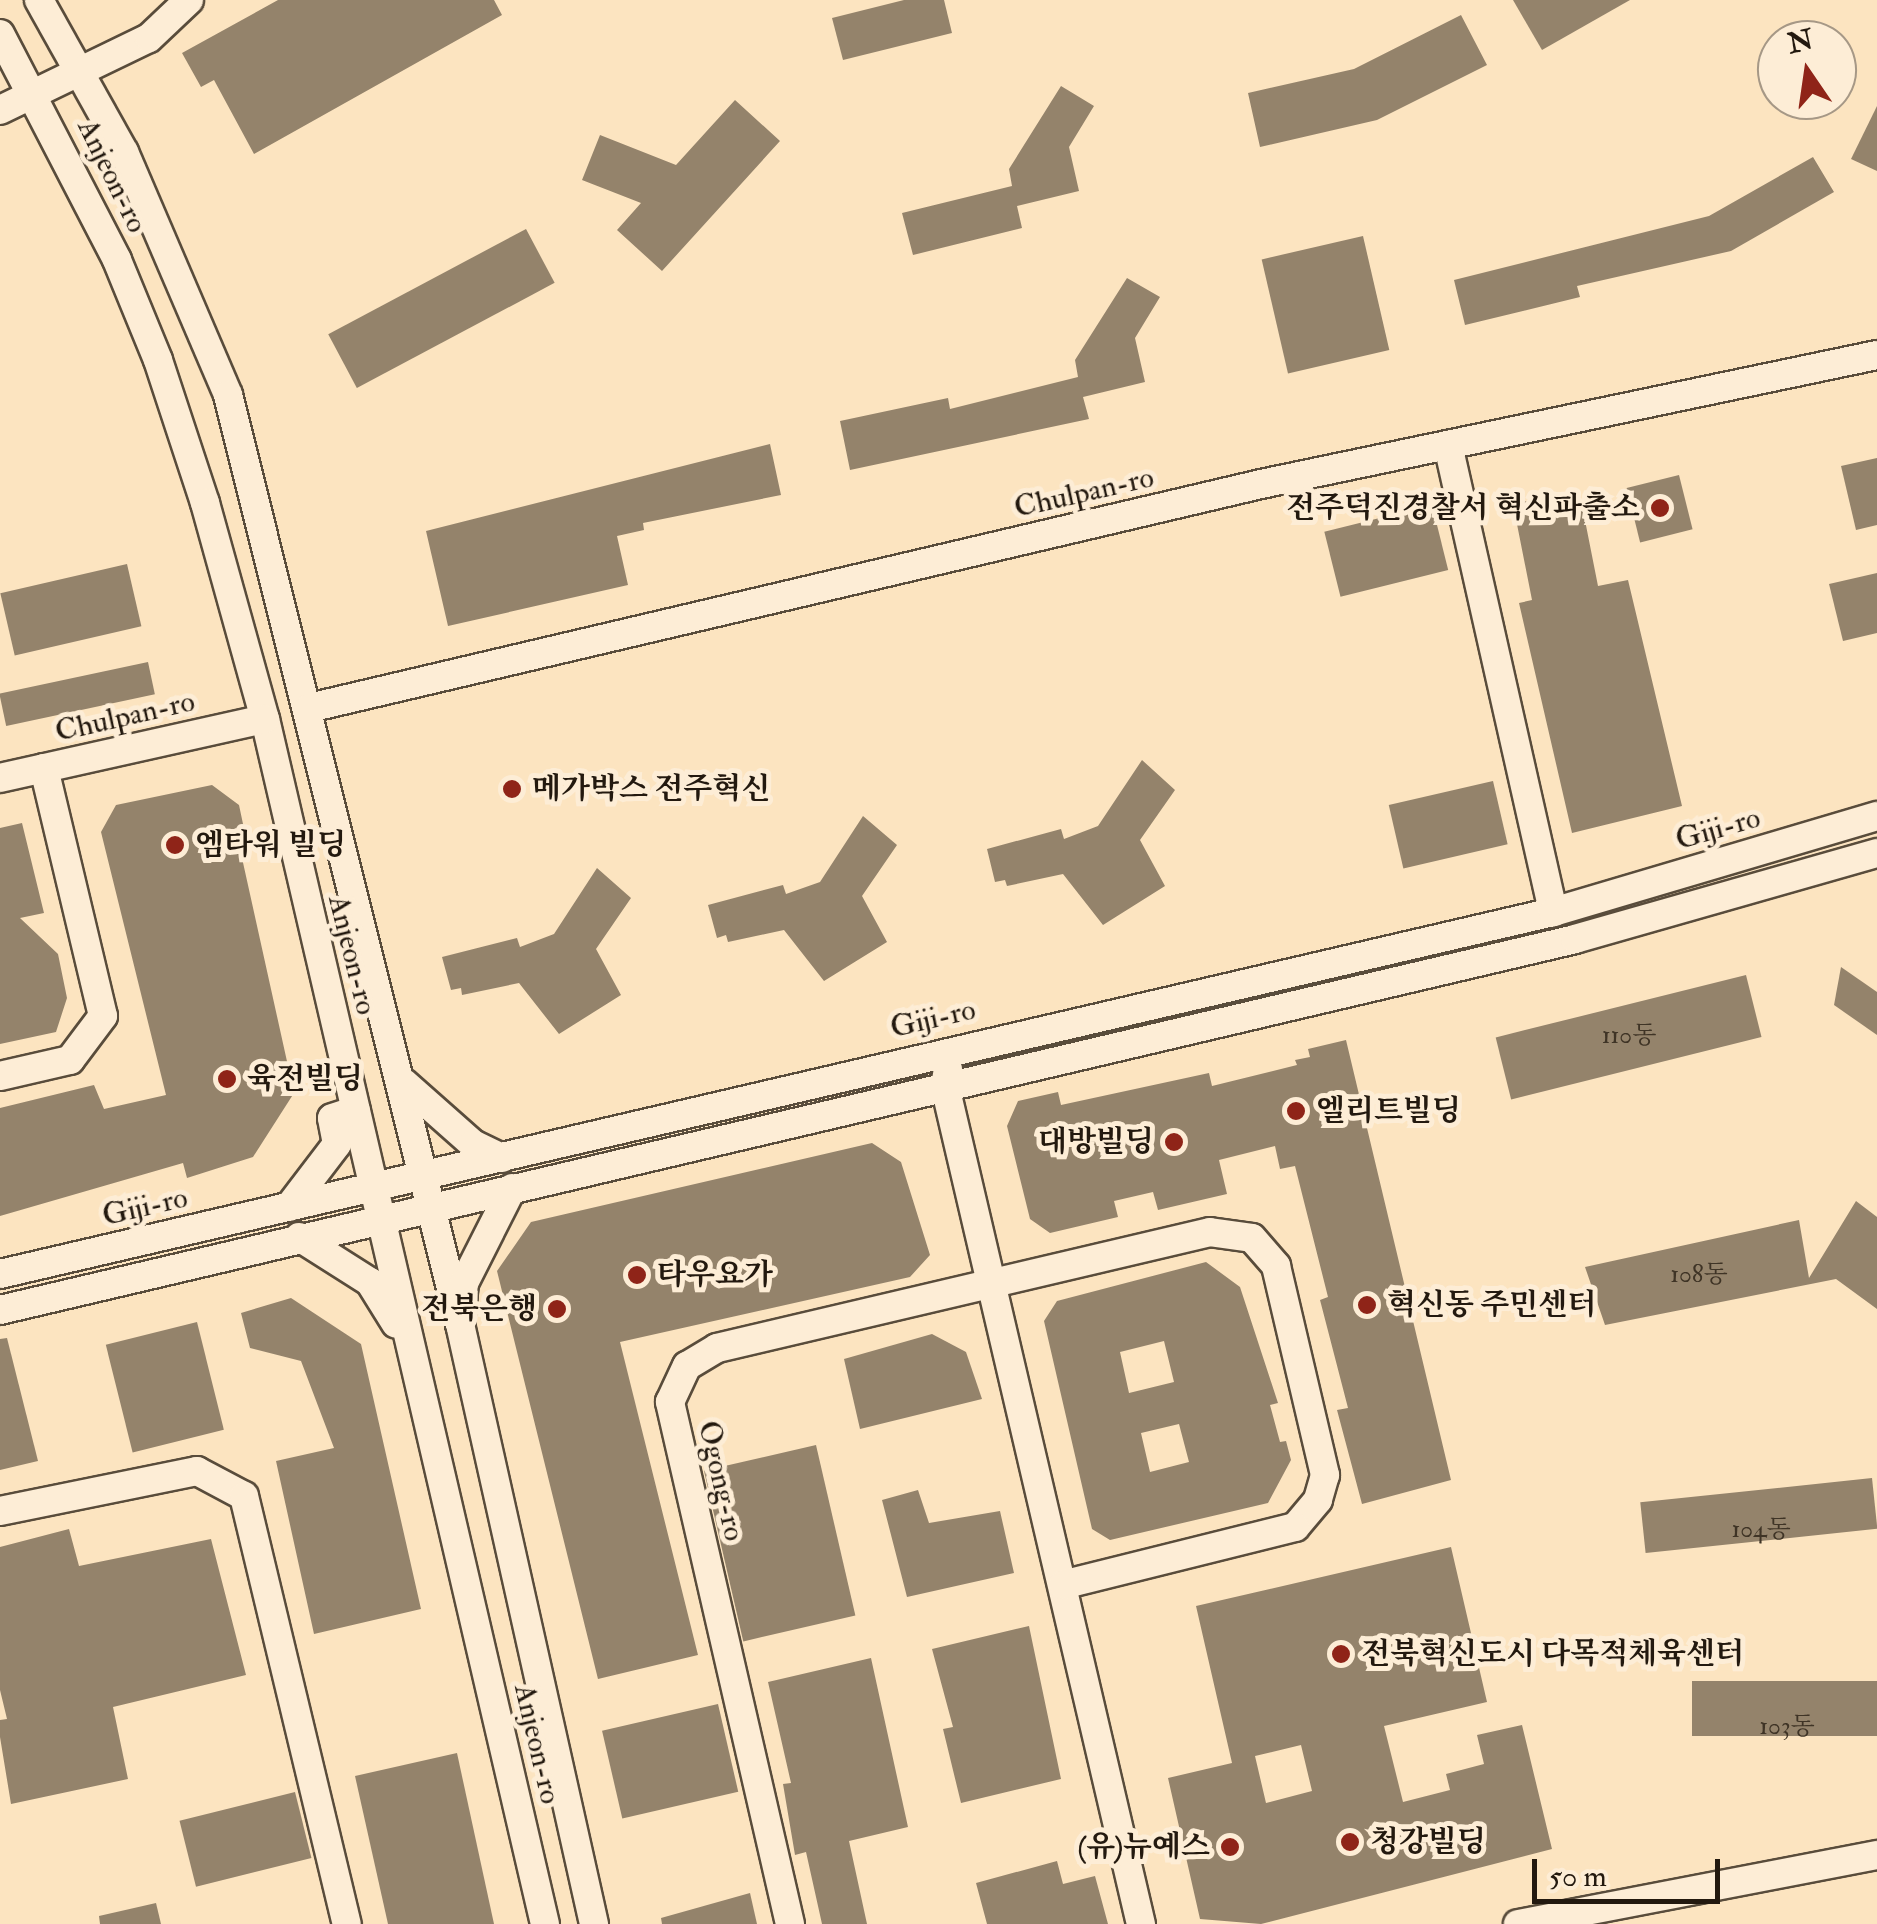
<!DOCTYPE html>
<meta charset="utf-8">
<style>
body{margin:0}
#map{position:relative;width:1877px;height:1924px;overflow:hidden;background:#fce4c0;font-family:"IM FELL Double Pica","Noto Serif KR",serif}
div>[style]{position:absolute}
.building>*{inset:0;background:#94836b;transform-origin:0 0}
.roads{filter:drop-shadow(2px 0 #594c3b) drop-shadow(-2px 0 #594c3b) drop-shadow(0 2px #594c3b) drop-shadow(0 -2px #594c3b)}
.minor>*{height:28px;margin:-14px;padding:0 14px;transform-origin:14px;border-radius:14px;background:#fdedd6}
.dots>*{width:28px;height:28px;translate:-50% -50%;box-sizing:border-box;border:5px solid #fdedd6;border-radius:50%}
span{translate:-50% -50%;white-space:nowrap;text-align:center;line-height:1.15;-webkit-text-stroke:10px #fdedd6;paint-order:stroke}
.number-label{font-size:25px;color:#3f3426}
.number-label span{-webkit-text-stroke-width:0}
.street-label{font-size:30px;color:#23190f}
.poi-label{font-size:30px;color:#23190f;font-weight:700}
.right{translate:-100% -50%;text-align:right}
.left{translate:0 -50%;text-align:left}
.north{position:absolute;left:1757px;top:20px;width:100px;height:100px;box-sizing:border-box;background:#fdedd6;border:2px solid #a69886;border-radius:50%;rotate:347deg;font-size:28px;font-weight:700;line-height:40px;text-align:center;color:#23190f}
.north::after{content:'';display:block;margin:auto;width:35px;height:45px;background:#8f2418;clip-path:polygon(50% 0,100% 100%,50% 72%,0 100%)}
.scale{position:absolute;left:1532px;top:1859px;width:188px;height:45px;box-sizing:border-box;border:5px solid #23190f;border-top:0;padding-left:12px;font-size:30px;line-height:35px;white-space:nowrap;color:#23190f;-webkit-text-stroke:8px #fdedd6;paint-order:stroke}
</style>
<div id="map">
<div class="building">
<div style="clip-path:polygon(278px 0,494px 0,502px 15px,254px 154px,214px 80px,201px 87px,182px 53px)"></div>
<div style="clip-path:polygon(904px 0,944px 0,952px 33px,843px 60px,832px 18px)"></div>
<div style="clip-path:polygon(1513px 0,1630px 0,1542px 50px)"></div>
<div style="clip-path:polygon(1461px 15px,1487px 65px,1377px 120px,1260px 147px,1248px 93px,1354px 69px)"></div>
<div style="clip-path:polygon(1061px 86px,1094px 106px,1069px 147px,1079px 191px,1017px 206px,1022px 228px,913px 255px,902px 213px,1012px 186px,1009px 169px)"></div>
<div style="clip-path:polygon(735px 100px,780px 141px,662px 271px,617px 230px,641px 203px,582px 180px,600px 135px,676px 165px)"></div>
<div style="clip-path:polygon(1877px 106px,1877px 171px,1851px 159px)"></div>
<div style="clip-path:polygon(1813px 157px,1834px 192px,1731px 251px,1577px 286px,1580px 297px,1465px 325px,1454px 280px,1709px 216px)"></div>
<div style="left:526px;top:229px;width:61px;height:224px;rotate:62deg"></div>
<div style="left:1363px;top:236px;width:117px;height:104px;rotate:77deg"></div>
<div style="clip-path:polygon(1127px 278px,1160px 297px,1135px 338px,1145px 382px,1083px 397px,1089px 419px,850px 470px,840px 421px,948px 398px,950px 409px,1078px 377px,1075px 360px)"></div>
<div style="clip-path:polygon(770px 444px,781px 495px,643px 523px,644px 530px,617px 536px,628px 585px,448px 626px,426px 531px)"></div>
<div style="clip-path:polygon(1877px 458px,1877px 525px,1856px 530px,1841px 466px)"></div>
<div style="left:1679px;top:475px;width:56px;height:54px;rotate:76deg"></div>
<div style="clip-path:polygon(1579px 490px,1598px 586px,1628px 580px,1682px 806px,1572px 833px,1519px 603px,1532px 600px,1513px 504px)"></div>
<div style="left:1432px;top:505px;width:67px;height:111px;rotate:76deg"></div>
<div style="left:127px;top:564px;width:64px;height:130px;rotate:77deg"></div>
<div style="clip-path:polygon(1877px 573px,1877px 633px,1843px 641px,1829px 584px)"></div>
<div style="left:148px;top:662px;width:33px;height:152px;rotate:78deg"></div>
<div style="clip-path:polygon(1142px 760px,1175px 790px,1140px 840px,1165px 886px,1103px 925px,1063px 874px,1007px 886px,1005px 880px,995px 882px,987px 849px,1061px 829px,1064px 839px,1098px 826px)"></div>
<div style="left:1493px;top:781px;width:65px;height:107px;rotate:77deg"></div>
<div style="clip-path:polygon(212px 785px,239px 805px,250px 857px,242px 858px,294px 1093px,253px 1157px,187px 1178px,183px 1163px,0 1216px,0 1108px,94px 1085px,104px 1109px,166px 1095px,101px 832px,116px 805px)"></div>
<div style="clip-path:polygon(863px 816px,897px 845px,862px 896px,887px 942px,824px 981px,784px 930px,728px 942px,726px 935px,717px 938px,708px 905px,783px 885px,786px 894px,820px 882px)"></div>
<div style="clip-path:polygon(22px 823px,44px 913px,20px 918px,58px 954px,67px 998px,56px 1032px,0 1044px,0 828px)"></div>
<div style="clip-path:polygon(597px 868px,631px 898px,596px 949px,621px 995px,559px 1034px,519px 983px,462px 995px,461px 988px,451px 990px,442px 957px,517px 938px,520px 947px,554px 934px)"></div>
<div style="clip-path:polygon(1841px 967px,1877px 992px,1877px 1035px,1834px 1005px)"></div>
<div style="left:1746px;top:975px;width:64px;height:258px;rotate:76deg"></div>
<div style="clip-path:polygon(1346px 1040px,1451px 1480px,1362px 1504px,1337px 1410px,1348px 1408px,1320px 1300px,1328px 1297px,1295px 1166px,1280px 1169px,1275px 1146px,1219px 1160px,1227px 1194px,1158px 1210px,1153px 1192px,1114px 1201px,1118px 1217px,1050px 1233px,1030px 1219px,1007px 1126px,1018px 1101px,1058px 1092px,1061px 1105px,1209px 1073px,1212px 1086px,1297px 1065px,1295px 1060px,1310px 1057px,1308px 1049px)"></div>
<div style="clip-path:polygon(872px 1143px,901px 1162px,930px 1255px,910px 1277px,620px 1342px,698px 1655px,598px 1679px,497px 1271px,531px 1222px)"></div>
<div style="clip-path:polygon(1856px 1201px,1877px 1217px,1877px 1309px,1836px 1279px,1605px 1325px,1585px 1267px,1799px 1220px,1809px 1278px)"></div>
<div style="clip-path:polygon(evenodd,1206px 1262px,1240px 1287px,1278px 1403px,1270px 1405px,1280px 1442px,1286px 1441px,1291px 1460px,1268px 1503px,1110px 1540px,1092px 1529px,1044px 1321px,1057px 1301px,1206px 1262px,1164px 1341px,1174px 1382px,1129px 1393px,1120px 1352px,1164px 1341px,1206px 1262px,1179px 1424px,1189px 1462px,1150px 1472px,1141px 1433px,1179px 1424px)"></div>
<div style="clip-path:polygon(291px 1298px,361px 1344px,421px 1609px,314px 1634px,276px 1461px,334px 1448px,301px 1361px,250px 1348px,241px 1313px)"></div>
<div style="left:197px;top:1322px;width:111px;height:94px;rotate:76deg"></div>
<div style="clip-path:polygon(932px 1334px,966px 1352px,982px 1399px,860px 1429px,844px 1359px)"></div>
<div style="clip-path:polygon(7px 1338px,38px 1461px,0 1470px,0 1339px)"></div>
<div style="left:816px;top:1445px;width:175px;height:115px;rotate:77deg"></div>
<div style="left:1872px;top:1478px;width:51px;height:233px;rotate:84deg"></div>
<div style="clip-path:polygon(918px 1490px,929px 1523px,1000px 1511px,1014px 1573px,907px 1597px,882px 1500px)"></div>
<div style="clip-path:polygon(69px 1529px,79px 1566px,211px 1539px,246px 1675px,113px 1707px,128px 1779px,11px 1804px,0 1737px,0 1720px,7px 1719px,0 1690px,0 1547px)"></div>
<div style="clip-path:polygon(evenodd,1451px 1547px,1487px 1702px,1384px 1726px,1403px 1802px,1450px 1790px,1446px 1774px,1484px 1764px,1477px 1735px,1522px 1725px,1552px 1849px,1261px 1924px,1200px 1919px,1168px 1778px,1232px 1763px,1196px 1606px,1451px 1547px,1301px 1745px,1312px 1791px,1266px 1803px,1255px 1756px,1301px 1745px)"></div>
<div style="clip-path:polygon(1029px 1626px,1061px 1779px,961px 1803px,943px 1729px,953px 1727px,932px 1649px)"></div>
<div style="clip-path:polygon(871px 1658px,908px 1827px,849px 1841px,867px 1924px,822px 1924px,806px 1852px,795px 1855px,783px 1784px,791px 1783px,768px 1682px)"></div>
<div style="left:1877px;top:1681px;width:55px;height:185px;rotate:90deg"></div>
<div style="left:718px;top:1704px;width:90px;height:119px;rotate:77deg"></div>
<div style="clip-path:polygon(457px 1753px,494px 1924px,388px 1924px,355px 1776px)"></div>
<div style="left:295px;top:1792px;width:68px;height:119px;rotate:76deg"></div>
<div style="clip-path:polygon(1057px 1861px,1063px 1884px,1095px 1876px,1108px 1924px,987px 1924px,976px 1883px)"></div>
<div style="clip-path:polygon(750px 1893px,757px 1924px,662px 1924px,661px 1918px)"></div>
<div style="clip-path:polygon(156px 1903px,161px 1924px,100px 1924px,99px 1916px)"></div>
</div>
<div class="roads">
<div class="minor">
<div style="left:39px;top:0;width:174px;rotate:60.8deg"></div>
<div style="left:124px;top:152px;width:264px;rotate:66.8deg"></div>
<div style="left:228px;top:395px;width:958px;rotate:75.98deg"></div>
<div style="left:0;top:34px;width:254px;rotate:62.6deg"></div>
<div style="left:117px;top:260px;width:108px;rotate:67.7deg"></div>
<div style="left:158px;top:360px;width:151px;rotate:71.8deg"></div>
<div style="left:205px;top:503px;width:224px;rotate:74.5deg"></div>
<div style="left:265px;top:719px;width:1237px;rotate:76.92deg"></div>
<div style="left:0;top:110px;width:165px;rotate:-25.8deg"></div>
<div style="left:149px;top:38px;width:55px;rotate:-43.5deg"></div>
<div style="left:1448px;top:445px;width:479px;rotate:77.3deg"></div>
<div style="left:309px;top:708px;width:978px;rotate:-13.24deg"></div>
<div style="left:1261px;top:484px;width:629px;rotate:-11.83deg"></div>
<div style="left:0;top:778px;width:271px;rotate:-12.6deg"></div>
<div style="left:948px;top:1069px;width:17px;rotate:100deg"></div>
<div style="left:945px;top:1086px;width:861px;rotate:76.84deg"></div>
<div style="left:0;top:1076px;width:72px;rotate:-12.9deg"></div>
<div style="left:70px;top:1060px;width:55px;rotate:-53.1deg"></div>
<div style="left:103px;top:1016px;width:255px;rotate:-103.4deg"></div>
<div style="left:404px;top:1083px;width:92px;rotate:41.5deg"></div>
<div style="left:473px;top:1144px;width:32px;rotate:26deg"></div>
<div style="left:512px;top:1188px;width:106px;rotate:116.8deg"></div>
<div style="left:464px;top:1283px;width:41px;rotate:95.6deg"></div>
<div style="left:460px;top:1324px;width:615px;rotate:77.41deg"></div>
<div style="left:289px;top:1207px;width:79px;rotate:-52.7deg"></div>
<div style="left:337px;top:1144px;width:26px;rotate:-101deg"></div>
<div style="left:332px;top:1118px;width:25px;rotate:-18deg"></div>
<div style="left:299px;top:1237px;width:84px;rotate:32.4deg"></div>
<div style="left:370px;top:1282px;width:49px;rotate:58.2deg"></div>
<div style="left:0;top:1274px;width:1595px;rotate:-13.12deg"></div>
<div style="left:1553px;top:912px;width:338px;rotate:-16.5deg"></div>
<div style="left:0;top:1310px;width:1618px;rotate:-13.25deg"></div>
<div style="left:1575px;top:939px;width:314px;rotate:-15.9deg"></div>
<div style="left:0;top:1511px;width:201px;rotate:-11.5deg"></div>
<div style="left:197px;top:1471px;width:53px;rotate:28deg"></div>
<div style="left:244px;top:1496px;width:440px;rotate:76.5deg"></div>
<div style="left:790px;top:1924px;width:536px;rotate:-102.95deg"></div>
<div style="left:670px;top:1402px;width:40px;rotate:-65deg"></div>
<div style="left:687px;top:1366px;width:35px;rotate:-31deg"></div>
<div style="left:717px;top:1348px;width:506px;rotate:-13.24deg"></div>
<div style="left:1210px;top:1232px;width:42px;rotate:8.1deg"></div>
<div style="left:1252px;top:1238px;width:37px;rotate:49deg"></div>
<div style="left:1276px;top:1266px;width:215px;rotate:76.8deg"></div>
<div style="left:1325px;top:1475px;width:26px;rotate:106deg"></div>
<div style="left:1318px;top:1500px;width:35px;rotate:130deg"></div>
<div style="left:1295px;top:1527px;width:239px;rotate:166deg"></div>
<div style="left:1518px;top:1924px;width:366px;rotate:-10.9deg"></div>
</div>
</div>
<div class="dots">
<div style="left:1660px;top:508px;background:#8f2418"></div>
<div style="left:512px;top:789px;background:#8f2418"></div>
<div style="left:175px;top:845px;background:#8f2418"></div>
<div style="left:227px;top:1079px;background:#8f2418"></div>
<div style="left:1296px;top:1111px;background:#8f2418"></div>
<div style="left:1174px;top:1142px;background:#8f2418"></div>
<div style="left:637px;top:1275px;background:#8f2418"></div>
<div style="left:1367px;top:1305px;background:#8f2418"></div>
<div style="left:557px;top:1309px;background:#8f2418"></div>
<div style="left:1341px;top:1654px;background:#8f2418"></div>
<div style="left:1350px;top:1842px;background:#8f2418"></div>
<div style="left:1230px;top:1847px;background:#8f2418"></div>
</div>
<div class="number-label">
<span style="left:1629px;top:1036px">110동</span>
<span style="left:1699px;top:1275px">108동</span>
<span style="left:1761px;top:1530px">104동</span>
<span style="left:1787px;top:1727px">103동</span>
</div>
<div class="street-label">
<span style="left:112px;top:176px;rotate:64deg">Anjeon-ro</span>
<span style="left:1084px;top:493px;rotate:-13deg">Chulpan-ro</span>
<span style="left:125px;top:717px;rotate:-13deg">Chulpan-ro</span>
<span style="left:1718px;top:829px;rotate:-16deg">Giji-ro</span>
<span style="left:352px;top:955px;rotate:76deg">Anjeon-ro</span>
<span style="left:933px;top:1019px;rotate:-13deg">Giji-ro</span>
<span style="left:145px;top:1207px;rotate:-13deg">Giji-ro</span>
<span style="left:721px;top:1481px;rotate:77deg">Ogong-ro</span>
<span style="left:537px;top:1744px;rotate:77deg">Anjeon-ro</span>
</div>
<div class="poi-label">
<span class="right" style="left:1640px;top:508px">전주덕진경찰서 혁신파출소</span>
<span class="left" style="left:532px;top:789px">메가박스 전주혁신</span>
<span class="left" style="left:195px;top:845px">엠타워 빌딩</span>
<span class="left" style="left:247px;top:1079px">육전빌딩</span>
<span class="left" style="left:1316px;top:1111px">엘리트빌딩</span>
<span class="right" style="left:1154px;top:1142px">대방빌딩</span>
<span class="left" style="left:657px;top:1275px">타우요가</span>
<span class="left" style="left:1387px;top:1305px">혁신동 주민센터</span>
<span class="right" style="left:537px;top:1309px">전북은행</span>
<span class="left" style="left:1361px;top:1654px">전북혁신도시 다목적체육센터</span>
<span class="left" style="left:1370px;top:1842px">청강빌딩</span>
<span class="right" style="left:1210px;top:1847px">(유)뉴예스</span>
</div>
<div class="north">N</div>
<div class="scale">50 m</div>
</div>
